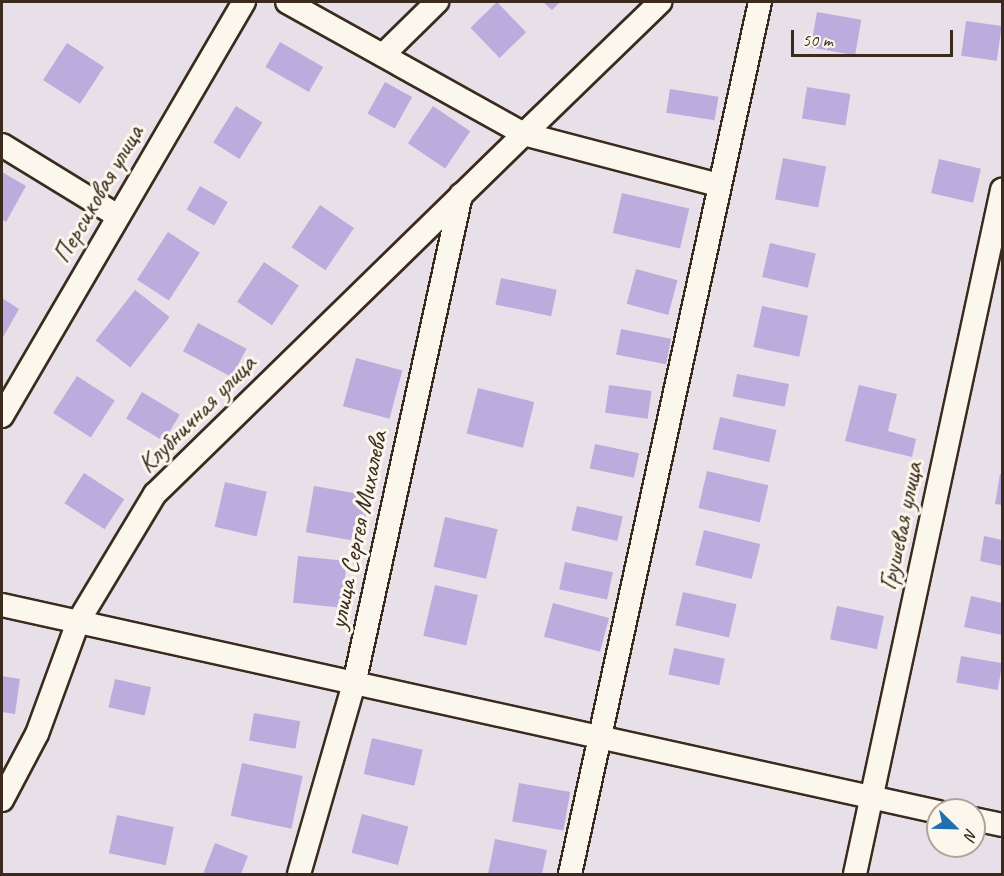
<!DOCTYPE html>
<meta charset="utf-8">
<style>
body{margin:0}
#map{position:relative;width:1004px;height:876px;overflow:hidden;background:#e8e0e8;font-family:Caveat,sans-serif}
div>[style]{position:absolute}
.building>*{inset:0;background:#bcacdd;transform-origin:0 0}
.roads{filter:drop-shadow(2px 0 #3b2a1e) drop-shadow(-2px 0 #3b2a1e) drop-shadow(0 2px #3b2a1e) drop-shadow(0 -2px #3b2a1e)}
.minor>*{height:22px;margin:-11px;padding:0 11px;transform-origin:11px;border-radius:11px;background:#fbf7ec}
span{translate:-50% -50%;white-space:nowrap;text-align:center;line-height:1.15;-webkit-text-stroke:6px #fbf7ec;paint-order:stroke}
.street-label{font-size:26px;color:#3b2a1e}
.frame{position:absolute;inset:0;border:3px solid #3b2a1e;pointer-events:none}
.north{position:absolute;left:926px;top:798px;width:60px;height:60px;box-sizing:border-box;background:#fbf7ec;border:2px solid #aea59a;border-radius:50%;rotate:113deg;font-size:16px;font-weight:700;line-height:24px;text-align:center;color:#3b2a1e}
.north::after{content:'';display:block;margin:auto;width:21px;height:27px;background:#1f6fb2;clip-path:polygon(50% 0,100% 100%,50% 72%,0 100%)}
.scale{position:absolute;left:791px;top:30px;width:162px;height:27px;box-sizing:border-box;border:3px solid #3b2a1e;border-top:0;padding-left:8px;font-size:18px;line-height:21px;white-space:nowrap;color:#3b2a1e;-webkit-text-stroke:4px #fbf7ec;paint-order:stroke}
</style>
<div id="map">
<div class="building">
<div style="left:497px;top:2px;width:42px;height:37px;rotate:46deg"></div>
<div style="clip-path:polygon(543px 2px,560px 2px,552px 10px)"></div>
<div style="left:817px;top:12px;width:45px;height:36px;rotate:10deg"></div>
<div style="left:966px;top:21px;width:36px;height:35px;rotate:8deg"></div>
<div style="left:280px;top:42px;width:50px;height:29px;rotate:30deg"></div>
<div style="left:67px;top:43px;width:44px;height:44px;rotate:33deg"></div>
<div style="left:385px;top:82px;width:31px;height:36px;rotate:29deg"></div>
<div style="left:807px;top:87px;width:44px;height:32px;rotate:9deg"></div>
<div style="left:670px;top:89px;width:49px;height:24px;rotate:9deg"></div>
<div style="left:236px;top:106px;width:31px;height:43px;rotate:32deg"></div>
<div style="left:433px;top:106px;width:45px;height:45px;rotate:34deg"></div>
<div style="left:783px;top:158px;width:44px;height:42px;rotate:11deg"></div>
<div style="left:939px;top:159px;width:43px;height:35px;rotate:13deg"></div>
<div style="clip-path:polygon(2px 172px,26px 186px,6px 222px,2px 219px)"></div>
<div style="left:200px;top:186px;width:32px;height:27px;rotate:30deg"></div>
<div style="left:622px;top:193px;width:69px;height:41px;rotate:13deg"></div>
<div style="left:320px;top:205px;width:41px;height:51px;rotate:34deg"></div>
<div style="left:168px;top:232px;width:38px;height:57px;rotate:33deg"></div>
<div style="left:770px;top:243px;width:47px;height:35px;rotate:13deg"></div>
<div style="left:264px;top:262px;width:42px;height:48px;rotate:34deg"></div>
<div style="left:636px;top:269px;width:43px;height:36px;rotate:15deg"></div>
<div style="left:501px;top:278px;width:57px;height:27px;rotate:12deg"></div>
<div style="left:135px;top:290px;width:44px;height:64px;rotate:38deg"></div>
<div style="clip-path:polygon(2px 298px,19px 309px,2px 339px)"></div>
<div style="left:762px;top:306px;width:47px;height:42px;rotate:12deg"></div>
<div style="left:198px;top:323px;width:55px;height:32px;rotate:28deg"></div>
<div style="left:621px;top:329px;width:51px;height:26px;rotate:11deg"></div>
<div style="left:356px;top:358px;width:48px;height:50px;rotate:15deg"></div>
<div style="left:737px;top:374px;width:53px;height:23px;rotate:11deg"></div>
<div style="left:77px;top:376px;width:45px;height:44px;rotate:33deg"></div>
<div style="left:609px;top:385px;width:43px;height:28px;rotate:8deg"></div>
<div style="clip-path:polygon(859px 385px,897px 394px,888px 431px,916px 439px,912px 457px,845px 441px)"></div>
<div style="left:478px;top:388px;width:58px;height:47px;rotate:14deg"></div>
<div style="left:142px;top:392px;width:44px;height:31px;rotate:31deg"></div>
<div style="left:720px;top:417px;width:58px;height:33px;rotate:13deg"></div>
<div style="left:595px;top:444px;width:45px;height:25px;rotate:12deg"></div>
<div style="left:707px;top:471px;width:63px;height:38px;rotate:13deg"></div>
<div style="left:84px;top:473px;width:48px;height:36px;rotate:33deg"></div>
<div style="clip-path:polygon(1000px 474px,1002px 474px,1002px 505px,995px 504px)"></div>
<div style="left:225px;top:482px;width:43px;height:46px;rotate:13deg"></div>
<div style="left:314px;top:486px;width:56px;height:47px;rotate:10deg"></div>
<div style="left:577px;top:506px;width:47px;height:25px;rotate:13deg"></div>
<div style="left:445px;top:517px;width:54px;height:51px;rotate:13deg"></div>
<div style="left:704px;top:530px;width:58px;height:36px;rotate:14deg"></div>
<div style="clip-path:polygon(984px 536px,1002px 540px,1002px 566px,980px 561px)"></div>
<div style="left:298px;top:556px;width:49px;height:47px;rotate:6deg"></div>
<div style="left:565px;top:562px;width:49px;height:28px;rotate:12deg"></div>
<div style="left:435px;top:585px;width:44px;height:52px;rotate:13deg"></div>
<div style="left:683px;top:592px;width:55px;height:34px;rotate:13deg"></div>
<div style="clip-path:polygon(971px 596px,1002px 603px,1002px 635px,964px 627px)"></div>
<div style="left:553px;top:603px;width:58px;height:35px;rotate:15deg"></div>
<div style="left:837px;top:606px;width:48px;height:34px;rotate:12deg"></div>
<div style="left:674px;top:648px;width:52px;height:27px;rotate:12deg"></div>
<div style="left:961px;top:656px;width:42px;height:27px;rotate:10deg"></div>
<div style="clip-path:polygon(2px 676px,20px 679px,15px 714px,2px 712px)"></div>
<div style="left:115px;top:679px;width:37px;height:29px;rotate:13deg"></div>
<div style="left:254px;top:713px;width:47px;height:28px;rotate:10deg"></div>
<div style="left:372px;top:738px;width:52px;height:37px;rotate:13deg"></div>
<div style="left:242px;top:763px;width:62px;height:54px;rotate:12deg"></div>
<div style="left:519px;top:783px;width:52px;height:39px;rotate:10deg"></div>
<div style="left:362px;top:814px;width:48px;height:40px;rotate:15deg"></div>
<div style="left:117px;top:815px;width:58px;height:39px;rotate:12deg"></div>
<div style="clip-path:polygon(495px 839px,547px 850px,542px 874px,488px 874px)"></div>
<div style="clip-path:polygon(215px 843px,248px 856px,241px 874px,203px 874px)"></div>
</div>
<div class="roads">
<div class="minor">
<div style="left:383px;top:55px;width:76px;rotate:-44.5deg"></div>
<div style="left:524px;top:134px;width:202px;rotate:14.7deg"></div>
<div style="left:524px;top:134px;width:190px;rotate:-44.1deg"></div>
<div style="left:2px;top:145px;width:136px;rotate:31.5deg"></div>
<div style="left:2px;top:416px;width:480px;rotate:-59.7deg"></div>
<div style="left:2px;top:605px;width:959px;rotate:12.47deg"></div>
<div style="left:2px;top:800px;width:75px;rotate:-62.1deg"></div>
<div style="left:37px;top:734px;width:119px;rotate:-69.9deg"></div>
<div style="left:78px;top:622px;width:149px;rotate:-59deg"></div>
<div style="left:155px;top:494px;width:516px;rotate:-44.29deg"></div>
<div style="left:524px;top:134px;width:271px;rotate:-150.9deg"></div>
<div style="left:974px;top:819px;width:29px;rotate:12deg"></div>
<div style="left:299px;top:874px;width:198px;rotate:-73.9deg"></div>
<div style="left:354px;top:684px;width:501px;rotate:-77.66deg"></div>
<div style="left:570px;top:874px;width:892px;rotate:-77.71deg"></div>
<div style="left:855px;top:874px;width:700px;rotate:-77.87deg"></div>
</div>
</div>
<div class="street-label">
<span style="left:98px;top:194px;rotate:-60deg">Персиковая улица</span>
<span style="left:197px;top:414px;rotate:-45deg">Клубничная улица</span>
<span style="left:901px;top:526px;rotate:-78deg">Грушевая улица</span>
<span style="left:358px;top:530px;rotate:-78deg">улица Сергея Михалева</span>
</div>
<div class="frame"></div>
<div class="north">N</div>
<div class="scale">50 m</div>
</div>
